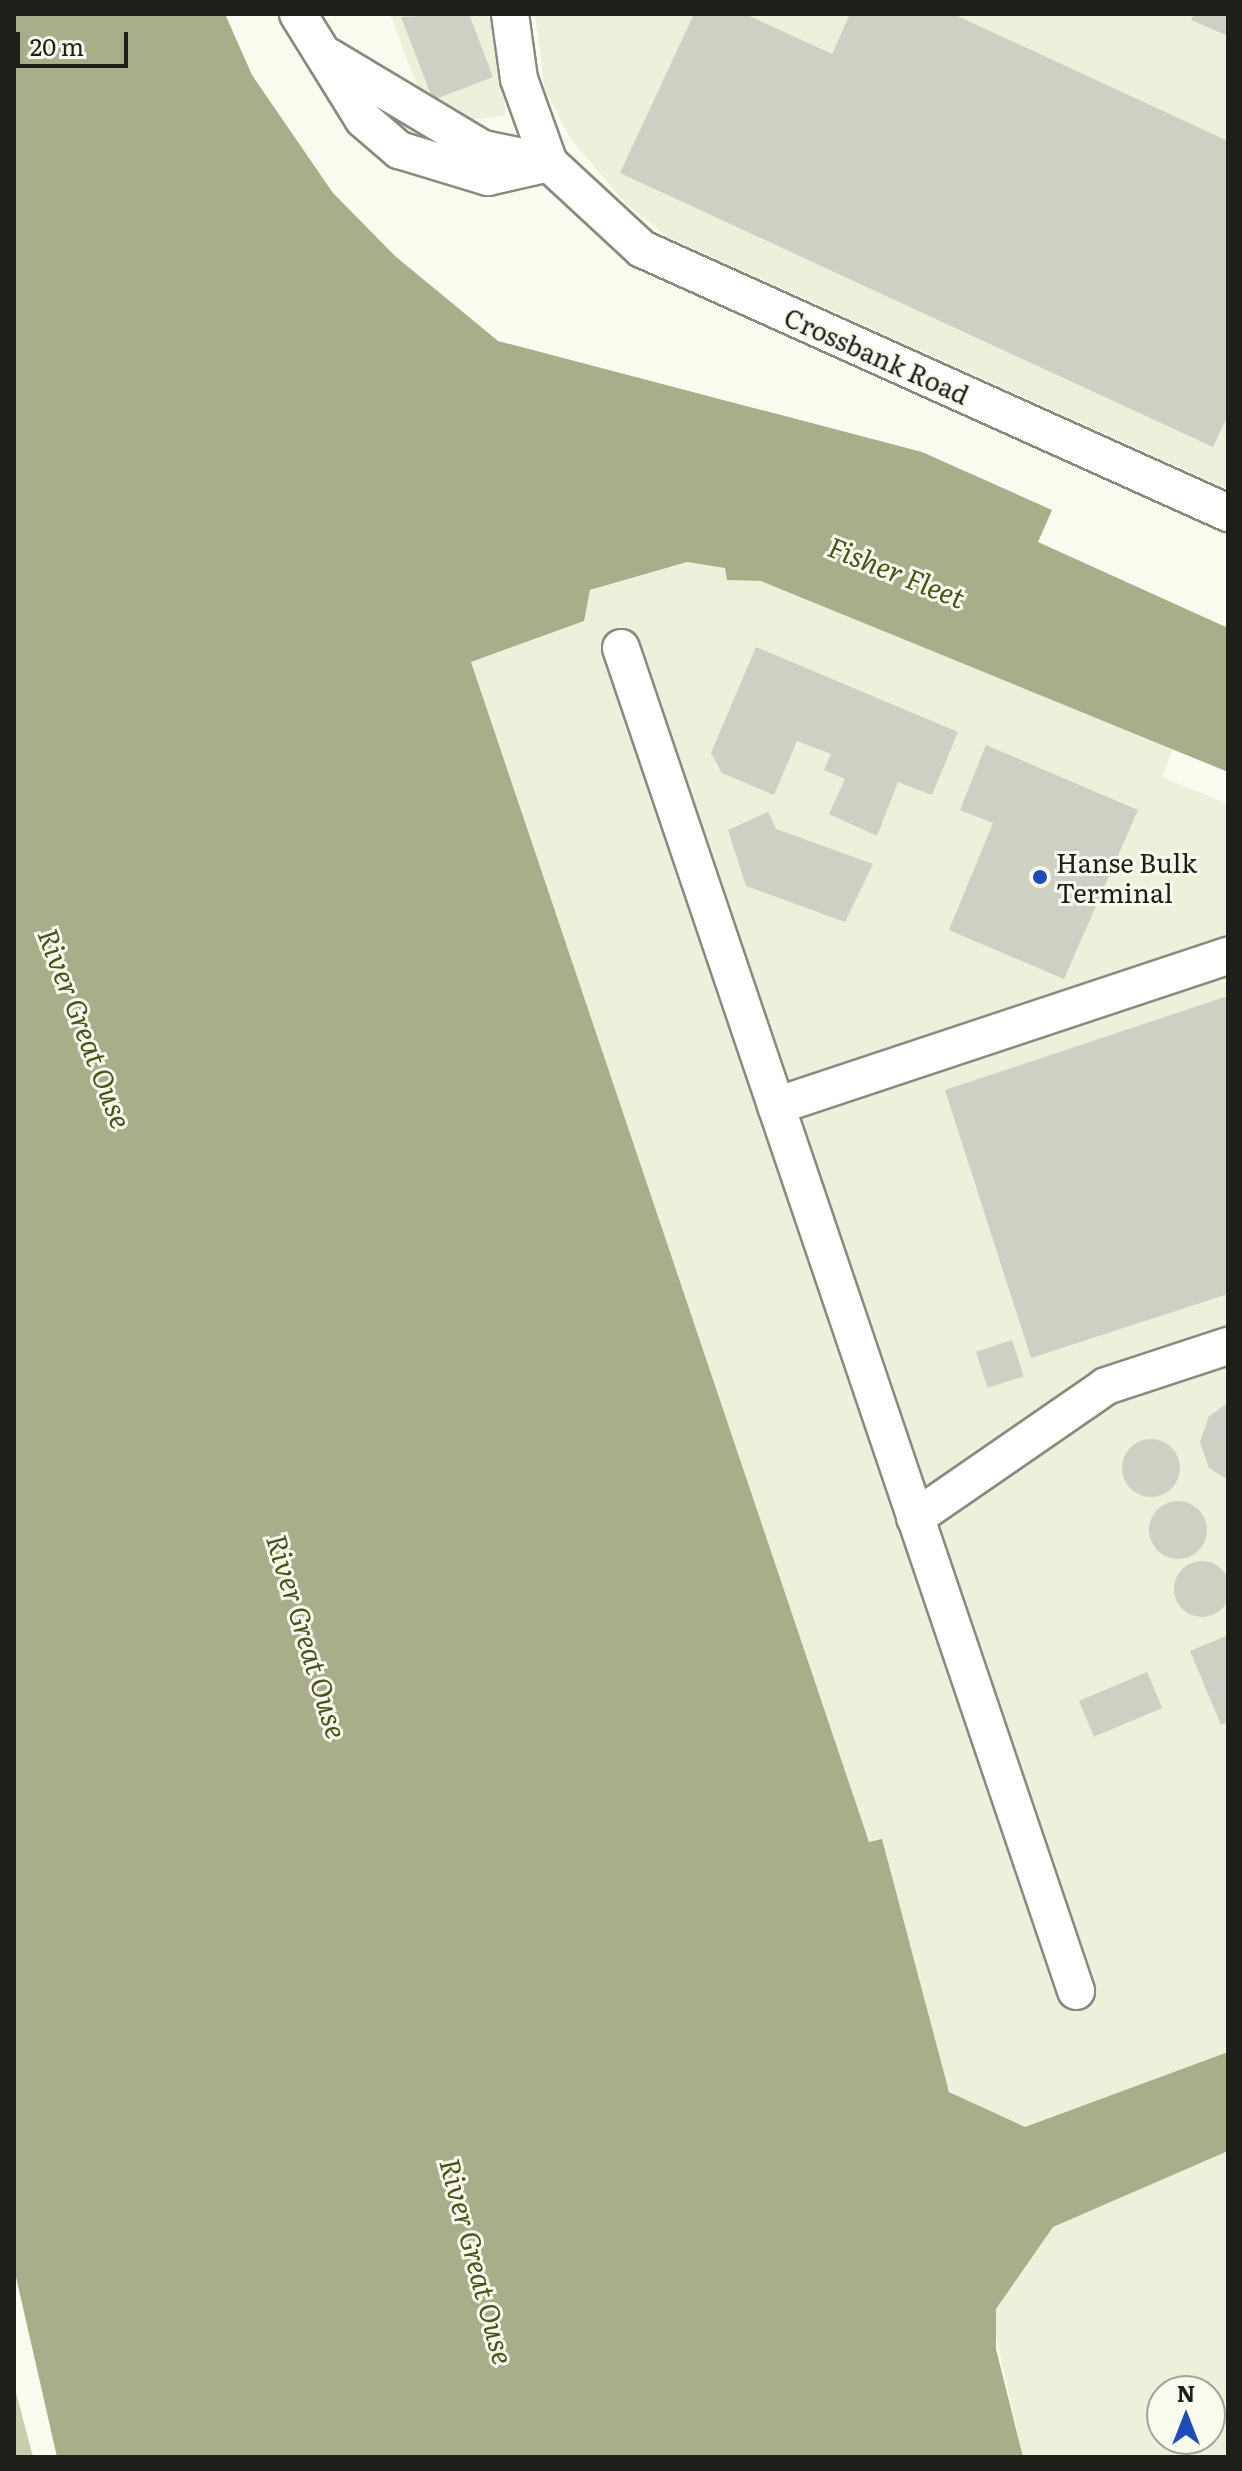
<!DOCTYPE html>
<style>
body{margin:0}
#map{position:relative;width:1242px;height:2471px;overflow:hidden;background:#f9fbee;font-family:Literata,serif}
div>[style]{position:absolute}
.built>*{inset:0;background:#edf0db}
.green>*{inset:0;background:#c9cead}
.water>*{inset:0;background:#a9ad8a}
.building>*{inset:0;background:#ced0c3;transform-origin:0 0}
.round{border-radius:50%}
.roads{filter:drop-shadow(2px 0 #8a8b7f) drop-shadow(-2px 0 #8a8b7f) drop-shadow(0 2px #8a8b7f) drop-shadow(0 -2px #8a8b7f)}
.minor>*{height:36px;margin:-18px;padding:0 18px;transform-origin:18px;border-radius:18px;background:#fff}
.dots>*{width:22px;height:22px;translate:-50% -50%;box-sizing:border-box;border:4px solid #f9fbee;border-radius:50%}
span{translate:-50% -50%;white-space:nowrap;text-align:center;line-height:1.15;-webkit-text-stroke:6px #f9fbee;paint-order:stroke}
.street-label{font-size:26px;color:#1f1f1a}
.poi-label{font-size:26px;color:#1f1f1a}
.left{translate:0 -50%;text-align:left}
.water-label{font-size:28px;color:#4d5219;font-style:italic}
.frame{position:absolute;inset:0;border:16px solid #1f1f1a;pointer-events:none}
.north{position:absolute;left:1146px;top:2375px;width:80px;height:80px;box-sizing:border-box;background:#f9fbee;border:2px solid #a2a399;border-radius:50%;rotate:0deg;font-size:22px;font-weight:700;line-height:32px;text-align:center;color:#1f1f1a}
.north::after{content:'';display:block;margin:auto;width:28px;height:36px;background:#1d4bb8;clip-path:polygon(50% 0,100% 100%,50% 72%,0 100%)}
.scale{position:absolute;left:16px;top:32px;width:112px;height:36px;box-sizing:border-box;border:4px solid #1f1f1a;border-top:0;padding-left:10px;font-size:24px;line-height:28px;white-space:nowrap;color:#1f1f1a;-webkit-text-stroke:6px #f9fbee;paint-order:stroke}
</style>
<div id="map">
<div class="built">
<div style="clip-path:polygon(390px 14px,493px 14px,506px 115px,472px 120px,422px 99px)"></div>
<div style="clip-path:polygon(535px 14px,1228px 14px,1228px 489px,668px 237px,626px 204px,570px 138px,545px 89px)"></div>
<div style="clip-path:polygon(687px 562px,725px 568px,727px 580px,761px 581px,1173px 749px,1162px 777px,1228px 804px,1228px 2052px,1025px 2127px,968px 2107px,945px 2084px,882px 1840px,869px 1842px,471px 662px,584px 621px,590px 591px)"></div>
<div style="clip-path:polygon(evenodd,1228px 2151px,1228px 2457px,1023px 2457px,994px 2327px,996px 2309px,1040px 2239px,1053px 2227px,1228px 2151px,1162px 2391px,1210px 2391px,1210px 2439px,1162px 2439px,1162px 2391px)"></div>
</div>
<div class="green">
<div style="clip-path:polygon(14px 2385px,33px 2457px,14px 2457px)"></div>
</div>
<div class="water">
<div style="clip-path:polygon(14px 14px,225px 14px,252px 75px,333px 193px,395px 256px,498px 341px,922px 452px,1052px 510px,1038px 542px,1228px 628px,1228px 772px,761px 581px,727px 580px,725px 568px,687px 562px,590px 590px,584px 621px,471px 662px,869px 1842px,882px 1839px,949px 2092px,1025px 2127px,1228px 2052px,1228px 2151px,1053px 2227px,996px 2309px,996px 2349px,1023px 2457px,57px 2457px,14px 2268px)"></div>
</div>
<div class="building">
<div style="clip-path:polygon(469px 14px,493px 77px,433px 100px,401px 17px)"></div>
<div style="clip-path:polygon(694px 14px,745px 14px,832px 54px,850px 14px,953px 14px,1228px 141px,1228px 415px,1213px 447px,620px 173px)"></div>
<div style="clip-path:polygon(1194px 14px,1228px 14px,1228px 36px,1191px 20px)"></div>
<div style="clip-path:polygon(756px 647px,958px 732px,932px 795px,898px 782px,877px 836px,829px 814px,845px 779px,824px 770px,831px 754px,797px 741px,774px 795px,722px 773px,711px 753px)"></div>
<div style="clip-path:polygon(986px 745px,1138px 810px,1064px 979px,949px 930px,993px 823px,960px 810px)"></div>
<div style="clip-path:polygon(768px 812px,776px 829px,873px 864px,845px 922px,746px 886px,728px 830px)"></div>
<div style="clip-path:polygon(1228px 996px,1228px 1294px,1031px 1358px,945px 1090px)"></div>
<div style="left:1012px;top:1340px;width:38px;height:38px;rotate:72deg"></div>
<div style="clip-path:polygon(1228px 1403px,1228px 1480px,1209px 1468px,1200px 1442px,1209px 1416px)"></div>
<div class="round" style="left:1122px;top:1439px;width:58px;height:58px"></div>
<div class="round" style="left:1149px;top:1501px;width:58px;height:58px"></div>
<div class="round" style="left:1174px;top:1561px;width:56px;height:56px"></div>
<div style="clip-path:polygon(1228px 1635px,1228px 1722px,1221px 1725px,1190px 1651px)"></div>
<div style="left:1147px;top:1672px;width:39px;height:74px;rotate:67deg"></div>
</div>
<div class="roads">
<div class="minor">
<div style="left:298px;top:14px;width:123px;rotate:58.2deg"></div>
<div style="left:363px;top:119px;width:48px;rotate:40.7deg"></div>
<div style="left:399px;top:150px;width:93px;rotate:16.9deg"></div>
<div style="left:488px;top:177px;width:63px;rotate:-12.9deg"></div>
<div style="left:510px;top:14px;width:66px;rotate:82.1deg"></div>
<div style="left:519px;top:79px;width:89px;rotate:70.3deg"></div>
<div style="left:549px;top:163px;width:127px;rotate:42.8deg"></div>
<div style="left:642px;top:249px;width:643px;rotate:24.25deg"></div>
<div style="left:329px;top:57px;width:179px;rotate:30.9deg"></div>
<div style="left:483px;top:149px;width:54px;rotate:11.7deg"></div>
<div style="left:621px;top:648px;width:1418px;rotate:71.28deg"></div>
<div style="left:776px;top:1106px;width:476px;rotate:-18.4deg"></div>
<div style="left:915px;top:1518px;width:232px;rotate:-34.6deg"></div>
<div style="left:1106px;top:1386px;width:128px;rotate:-18.2deg"></div>
</div>
</div>
<div class="dots">
<div style="left:1040px;top:877px;background:#1d4bb8"></div>
</div>
<div class="street-label">
<span style="left:877px;top:355px;rotate:24deg">Crossbank Road</span>
</div>
<div class="poi-label">
<span class="left" style="left:1056px;top:877px">Hanse Bulk<br>Terminal</span>
</div>
<div class="water-label">
<span style="left:897px;top:571px;rotate:22deg">Fisher Fleet</span>
<span style="left:86px;top:1028px;rotate:69deg">River Great Ouse</span>
<span style="left:308px;top:1636px;rotate:73deg">River Great Ouse</span>
<span style="left:478px;top:2261px;rotate:75deg">River Great Ouse</span>
</div>
<div class="frame"></div>
<div class="north">N</div>
<div class="scale">20 m</div>
</div>
